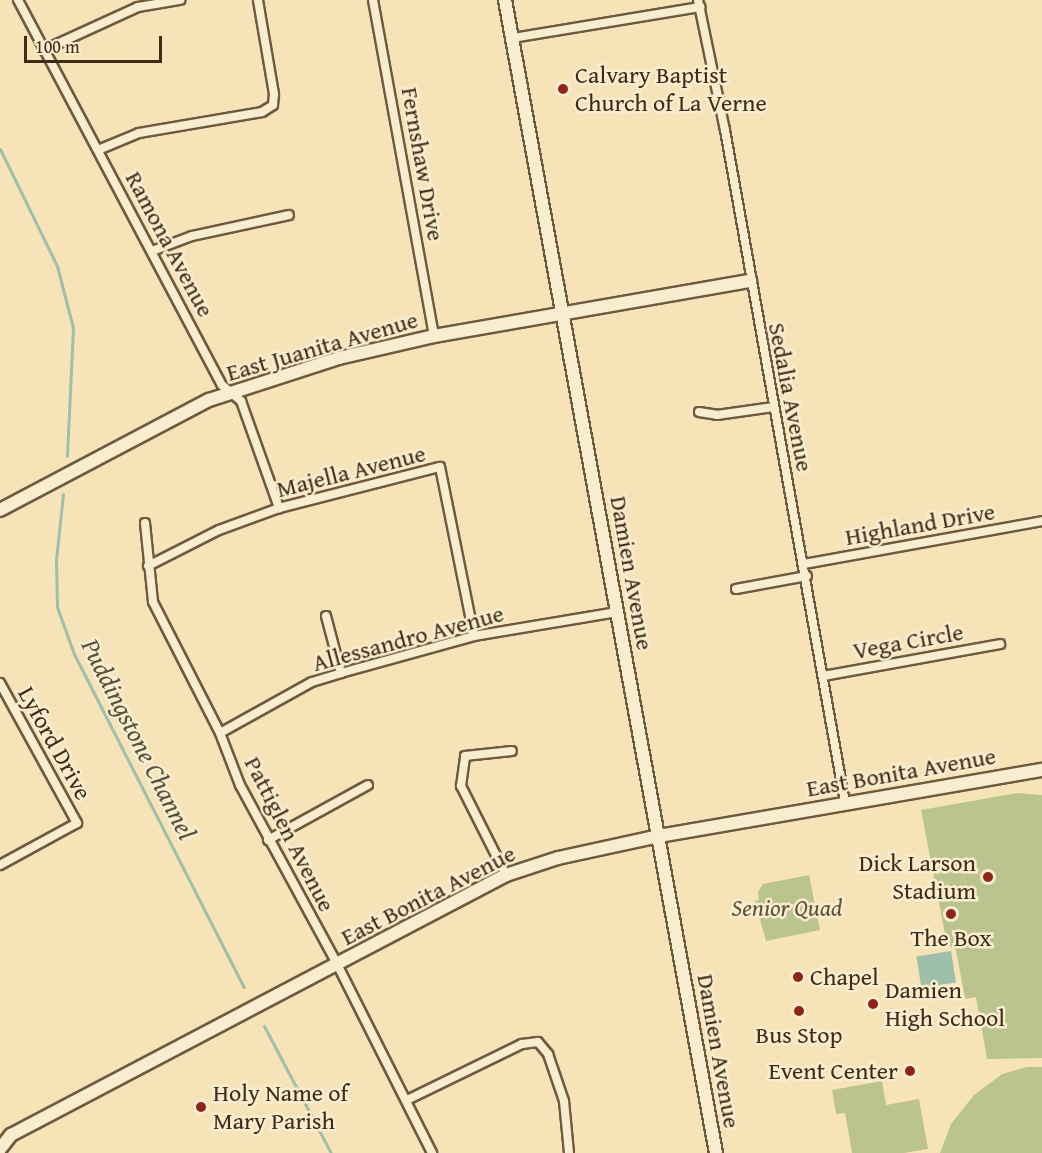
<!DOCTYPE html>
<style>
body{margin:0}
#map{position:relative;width:1042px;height:1153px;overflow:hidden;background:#f6e3b7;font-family:"Gentium Book Plus",serif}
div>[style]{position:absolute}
.green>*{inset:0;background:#bbc48f}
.water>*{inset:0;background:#9ebfa9;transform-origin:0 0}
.stream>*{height:3px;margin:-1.5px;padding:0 1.5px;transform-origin:1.5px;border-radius:1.5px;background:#9ebfa9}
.roads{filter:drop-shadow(2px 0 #6e5a3e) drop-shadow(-2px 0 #6e5a3e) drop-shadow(0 2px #6e5a3e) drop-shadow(0 -2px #6e5a3e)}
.street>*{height:8px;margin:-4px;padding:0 4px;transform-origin:4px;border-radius:4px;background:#f9edd0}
.secondary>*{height:12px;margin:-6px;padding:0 6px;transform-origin:6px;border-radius:6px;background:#f9edd0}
.dots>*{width:16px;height:16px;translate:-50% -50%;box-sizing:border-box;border:3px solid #f9edd0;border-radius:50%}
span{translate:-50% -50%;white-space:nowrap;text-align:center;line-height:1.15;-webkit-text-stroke:5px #f9edd0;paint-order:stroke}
.poi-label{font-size:24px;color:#402c16}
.left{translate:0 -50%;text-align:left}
.right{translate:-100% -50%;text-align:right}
.street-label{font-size:24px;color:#402c16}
.park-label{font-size:24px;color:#5f5234;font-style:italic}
.water-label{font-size:26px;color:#58513b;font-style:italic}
.scale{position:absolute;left:24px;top:36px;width:138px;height:27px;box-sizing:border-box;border:3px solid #402c16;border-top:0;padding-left:8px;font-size:18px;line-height:21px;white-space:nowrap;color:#402c16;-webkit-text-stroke:4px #f9edd0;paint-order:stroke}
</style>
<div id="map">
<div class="green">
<div style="clip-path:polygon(1017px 793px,1042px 795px,1042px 1058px,987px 1059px,976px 997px,965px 999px,956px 950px,947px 944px,921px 810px)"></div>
<div style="clip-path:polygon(809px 875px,820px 930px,766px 941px,755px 901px,759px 900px,758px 892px,763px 884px)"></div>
<div style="clip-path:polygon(1027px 1067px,1042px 1067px,1042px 1153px,940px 1153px,951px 1124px,974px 1095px,1002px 1074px)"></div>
<div style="clip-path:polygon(882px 1081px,886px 1105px,919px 1099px,928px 1149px,904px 1153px,852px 1153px,845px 1113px,836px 1114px,832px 1090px)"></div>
</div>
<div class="water">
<div style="left:951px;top:951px;width:32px;height:35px;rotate:81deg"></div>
</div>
<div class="stream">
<div style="left:0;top:149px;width:130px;rotate:64deg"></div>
<div style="left:57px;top:266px;width:64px;rotate:75.5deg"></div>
<div style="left:73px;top:328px;width:128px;rotate:92.7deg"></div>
<div style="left:63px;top:494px;width:65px;rotate:96.1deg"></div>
<div style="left:56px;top:559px;width:48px;rotate:88.8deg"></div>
<div style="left:57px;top:607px;width:50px;rotate:70.1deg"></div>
<div style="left:74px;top:654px;width:374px;rotate:63deg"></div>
<div style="left:264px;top:1026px;width:144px;rotate:62.2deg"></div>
</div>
<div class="roads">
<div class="street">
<div style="left:18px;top:0;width:436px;rotate:62.1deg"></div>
<div style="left:222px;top:385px;width:25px;rotate:40deg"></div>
<div style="left:241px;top:401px;width:114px;rotate:70.4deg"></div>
<div style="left:373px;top:0;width:341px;rotate:79.7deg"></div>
<div style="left:698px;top:0;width:133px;rotate:78.3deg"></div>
<div style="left:725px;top:130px;width:683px;rotate:79.88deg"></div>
<div style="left:513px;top:38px;width:190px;rotate:-9.4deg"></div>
<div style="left:44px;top:50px;width:103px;rotate:-24.6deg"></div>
<div style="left:138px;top:7px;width:43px;rotate:-9.5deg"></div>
<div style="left:98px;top:150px;width:44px;rotate:-22.5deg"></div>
<div style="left:139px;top:133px;width:125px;rotate:-9.7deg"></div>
<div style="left:262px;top:112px;width:13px;rotate:-32deg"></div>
<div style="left:273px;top:105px;width:11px;rotate:-85deg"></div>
<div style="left:274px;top:94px;width:95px;rotate:-99.7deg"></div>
<div style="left:152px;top:251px;width:43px;rotate:-20.6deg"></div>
<div style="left:192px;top:236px;width:99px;rotate:-12.2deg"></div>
<div style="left:699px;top:412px;width:18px;rotate:9deg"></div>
<div style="left:717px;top:415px;width:57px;rotate:-8.1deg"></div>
<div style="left:145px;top:523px;width:79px;rotate:84.2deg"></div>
<div style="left:153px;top:602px;width:147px;rotate:62.9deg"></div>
<div style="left:220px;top:733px;width:56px;rotate:69deg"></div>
<div style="left:240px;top:785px;width:204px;rotate:61.5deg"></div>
<div style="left:337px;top:964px;width:212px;rotate:63.3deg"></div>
<div style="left:804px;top:564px;width:242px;rotate:-10.2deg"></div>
<div style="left:148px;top:566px;width:80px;rotate:-26.9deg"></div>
<div style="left:219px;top:530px;width:64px;rotate:-20.1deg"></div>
<div style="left:279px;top:508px;width:166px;rotate:-14.3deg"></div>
<div style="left:440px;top:467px;width:172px;rotate:78.6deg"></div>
<div style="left:736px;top:589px;width:72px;rotate:-10.4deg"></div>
<div style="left:326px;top:616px;width:59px;rotate:75.3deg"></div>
<div style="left:823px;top:676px;width:180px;rotate:-10.2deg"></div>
<div style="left:0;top:683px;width:160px;rotate:61.2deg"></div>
<div style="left:77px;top:823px;width:88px;rotate:151.4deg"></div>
<div style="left:220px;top:733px;width:105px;rotate:-29deg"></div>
<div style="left:312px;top:682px;width:30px;rotate:-17deg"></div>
<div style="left:341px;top:673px;width:138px;rotate:-15.5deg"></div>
<div style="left:474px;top:636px;width:145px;rotate:-9.5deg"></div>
<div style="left:268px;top:840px;width:114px;rotate:-28.8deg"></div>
<div style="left:506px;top:875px;width:100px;rotate:-116.8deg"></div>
<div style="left:461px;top:786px;width:30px;rotate:-82deg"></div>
<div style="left:465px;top:756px;width:47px;rotate:-6.1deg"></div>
<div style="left:407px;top:1100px;width:128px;rotate:-26deg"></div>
<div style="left:522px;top:1044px;width:16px;rotate:-7deg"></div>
<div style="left:538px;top:1042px;width:16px;rotate:50deg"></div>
<div style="left:548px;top:1054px;width:50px;rotate:71.2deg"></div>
<div style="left:564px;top:1101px;width:52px;rotate:84.5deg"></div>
</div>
<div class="secondary">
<div style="left:505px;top:0;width:1172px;rotate:79.63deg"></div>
<div style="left:0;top:510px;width:236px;rotate:-27.8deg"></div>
<div style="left:209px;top:400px;width:137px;rotate:-17.9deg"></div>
<div style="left:339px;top:358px;width:98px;rotate:-13deg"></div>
<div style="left:434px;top:336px;width:321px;rotate:-9.9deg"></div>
<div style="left:0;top:1149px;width:18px;rotate:-52deg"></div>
<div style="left:11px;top:1135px;width:559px;rotate:-27.71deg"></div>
<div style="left:506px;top:875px;width:55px;rotate:-18.1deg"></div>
<div style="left:558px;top:858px;width:103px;rotate:-12.3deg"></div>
<div style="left:659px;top:836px;width:389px;rotate:-9.8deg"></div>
</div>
</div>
<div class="dots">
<div style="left:563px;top:89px;background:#8f2418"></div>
<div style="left:988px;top:877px;background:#8f2418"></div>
<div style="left:951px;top:914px;background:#8f2418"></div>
<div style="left:798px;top:977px;background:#8f2418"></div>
<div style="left:873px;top:1004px;background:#8f2418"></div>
<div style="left:799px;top:1011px;background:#8f2418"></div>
<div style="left:910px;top:1071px;background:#8f2418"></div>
<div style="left:201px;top:1107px;background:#8f2418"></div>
</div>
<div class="poi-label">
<span class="left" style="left:575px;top:89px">Calvary Baptist<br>Church of La Verne</span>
<span class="right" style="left:976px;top:877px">Dick Larson<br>Stadium</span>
<span style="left:951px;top:938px">The Box</span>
<span class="left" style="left:810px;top:977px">Chapel</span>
<span class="left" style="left:885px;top:1004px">Damien<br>High School</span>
<span style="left:799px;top:1035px">Bus Stop</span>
<span class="right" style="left:898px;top:1071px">Event Center</span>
<span class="left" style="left:213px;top:1107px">Holy Name of<br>Mary Parish</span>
</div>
<div class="street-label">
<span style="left:423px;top:164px;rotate:80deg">Fernshaw Drive</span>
<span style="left:170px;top:244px;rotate:62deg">Ramona Avenue</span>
<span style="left:322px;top:346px;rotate:-16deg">East Juanita Avenue</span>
<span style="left:791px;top:397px;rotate:79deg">Sedalia Avenue</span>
<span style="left:351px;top:471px;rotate:-14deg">Majella Avenue</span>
<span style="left:920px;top:524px;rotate:-10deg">Highland Drive</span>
<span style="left:632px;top:573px;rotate:80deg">Damien Avenue</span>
<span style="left:408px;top:638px;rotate:-15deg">Allessandro Avenue</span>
<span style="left:908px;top:641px;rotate:-10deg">Vega Circle</span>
<span style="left:55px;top:743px;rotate:61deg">Lyford Drive</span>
<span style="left:901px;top:772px;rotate:-10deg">East Bonita Avenue</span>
<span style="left:290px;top:834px;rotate:63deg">Pattiglen Avenue</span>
<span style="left:428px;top:895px;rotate:-27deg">East Bonita Avenue</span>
<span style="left:719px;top:1051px;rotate:80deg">Damien Avenue</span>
</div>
<div class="park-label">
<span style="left:787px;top:908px">Senior Quad</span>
</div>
<div class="water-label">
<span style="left:139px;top:739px;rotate:63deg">Puddingstone Channel</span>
</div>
<div class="scale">100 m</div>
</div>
